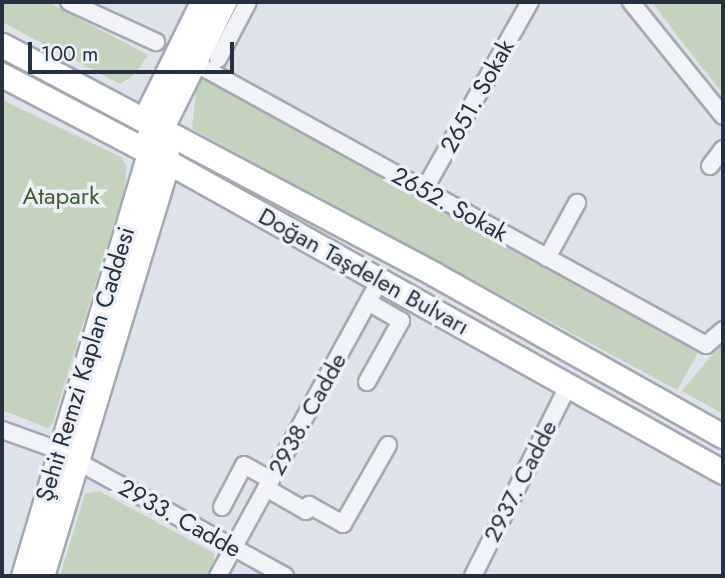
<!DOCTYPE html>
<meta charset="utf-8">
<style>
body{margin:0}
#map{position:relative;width:725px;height:578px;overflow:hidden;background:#dee2e9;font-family:Jost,sans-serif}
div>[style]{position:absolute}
.green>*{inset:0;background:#c4d3be}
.roads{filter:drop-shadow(2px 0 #a3a9b3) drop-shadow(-2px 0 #a3a9b3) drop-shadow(0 2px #a3a9b3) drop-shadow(0 -2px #a3a9b3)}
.minor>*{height:16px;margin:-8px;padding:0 8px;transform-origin:8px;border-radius:8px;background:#f1f3f7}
.secondary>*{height:23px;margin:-11.5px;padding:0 11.5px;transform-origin:11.5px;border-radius:11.5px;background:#fff}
span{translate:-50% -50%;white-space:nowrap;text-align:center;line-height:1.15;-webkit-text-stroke:7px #edf1f6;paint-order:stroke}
.street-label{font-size:24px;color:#253041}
.park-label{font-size:24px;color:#3b5e32}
.frame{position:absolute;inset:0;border:4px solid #253041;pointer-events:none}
.scale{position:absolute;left:28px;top:42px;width:206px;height:32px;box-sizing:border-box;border:4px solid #253041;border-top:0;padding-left:9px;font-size:21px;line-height:24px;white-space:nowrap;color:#253041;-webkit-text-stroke:5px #edf1f6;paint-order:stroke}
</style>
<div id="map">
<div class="green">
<div style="clip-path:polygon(2px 2px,48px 2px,148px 55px,134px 75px,120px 84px,2px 22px)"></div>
<div style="clip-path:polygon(652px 2px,723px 2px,723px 94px,676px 34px)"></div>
<div style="clip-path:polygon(198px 72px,700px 349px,677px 390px,192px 129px)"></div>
<div style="clip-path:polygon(2px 100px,121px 157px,127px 167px,124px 191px,52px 425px,48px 428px,2px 410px)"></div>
<div style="clip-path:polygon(723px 342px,723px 414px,682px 391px)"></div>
<div style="clip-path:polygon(99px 491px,214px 553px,215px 566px,209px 576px,60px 576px,85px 494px)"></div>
</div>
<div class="roads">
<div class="minor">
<div style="left:69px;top:2px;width:96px;rotate:24.7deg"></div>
<div style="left:631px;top:2px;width:146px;rotate:51.1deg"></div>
<div style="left:218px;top:59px;width:64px;rotate:-62.2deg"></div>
<div style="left:193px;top:62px;width:586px;rotate:28.88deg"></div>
<div style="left:706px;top:345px;width:23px;rotate:-41deg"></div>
<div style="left:710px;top:166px;width:21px;rotate:-53deg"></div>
<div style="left:424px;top:190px;width:216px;rotate:-60.6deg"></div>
<div style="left:547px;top:258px;width:63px;rotate:-61.4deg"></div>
<div style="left:367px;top:382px;width:70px;rotate:-60.9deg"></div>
<div style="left:401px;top:321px;width:38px;rotate:-150deg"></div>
<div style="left:2px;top:430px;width:59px;rotate:19.7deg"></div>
<div style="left:75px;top:460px;width:240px;rotate:28.9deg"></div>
<div style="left:266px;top:488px;width:46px;rotate:29.9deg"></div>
<div style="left:306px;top:511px;width:7px;rotate:-63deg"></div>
<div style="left:309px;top:505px;width:39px;rotate:29deg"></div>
<div style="left:343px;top:524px;width:91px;rotate:-60.3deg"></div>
<div style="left:222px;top:507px;width:47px;rotate:-62.4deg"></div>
<div style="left:244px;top:465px;width:31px;rotate:29deg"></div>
<div style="left:218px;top:576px;width:337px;rotate:-61.3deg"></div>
<div style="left:473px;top:576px;width:212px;rotate:-63.4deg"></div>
</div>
<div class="secondary">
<div style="left:2px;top:45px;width:489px;rotate:27.9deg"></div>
<div style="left:434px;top:274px;width:331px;rotate:29.3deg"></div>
<div style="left:2px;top:75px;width:187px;rotate:27.7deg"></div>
<div style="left:168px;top:162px;width:636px;rotate:29.19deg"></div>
<div style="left:145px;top:118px;width:129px;rotate:-63.8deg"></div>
<div style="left:23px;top:576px;width:442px;rotate:-73.4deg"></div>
<div style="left:149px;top:152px;width:13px;rotate:-99deg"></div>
<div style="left:42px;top:576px;width:433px;rotate:-73.1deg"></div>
<div style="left:168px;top:162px;width:36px;rotate:-100deg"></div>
<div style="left:162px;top:127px;width:140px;rotate:-63.6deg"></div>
</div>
</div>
<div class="street-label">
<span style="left:477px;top:96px;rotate:-61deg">2651. Sokak</span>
<span style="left:450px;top:204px;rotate:29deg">2652. Sokak</span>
<span style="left:364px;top:271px;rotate:29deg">Doğan Taşdelen Bulvarı</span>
<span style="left:85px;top:364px;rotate:-73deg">Şehit Remzi Kaplan Caddesi</span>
<span style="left:307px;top:414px;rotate:-61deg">2938. Cadde</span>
<span style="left:520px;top:481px;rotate:-63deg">2937. Cadde</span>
<span style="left:180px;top:518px;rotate:29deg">2933. Cadde</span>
</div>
<div class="park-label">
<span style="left:61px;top:196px">Atapark</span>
</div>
<div class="frame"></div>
<div class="scale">100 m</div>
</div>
